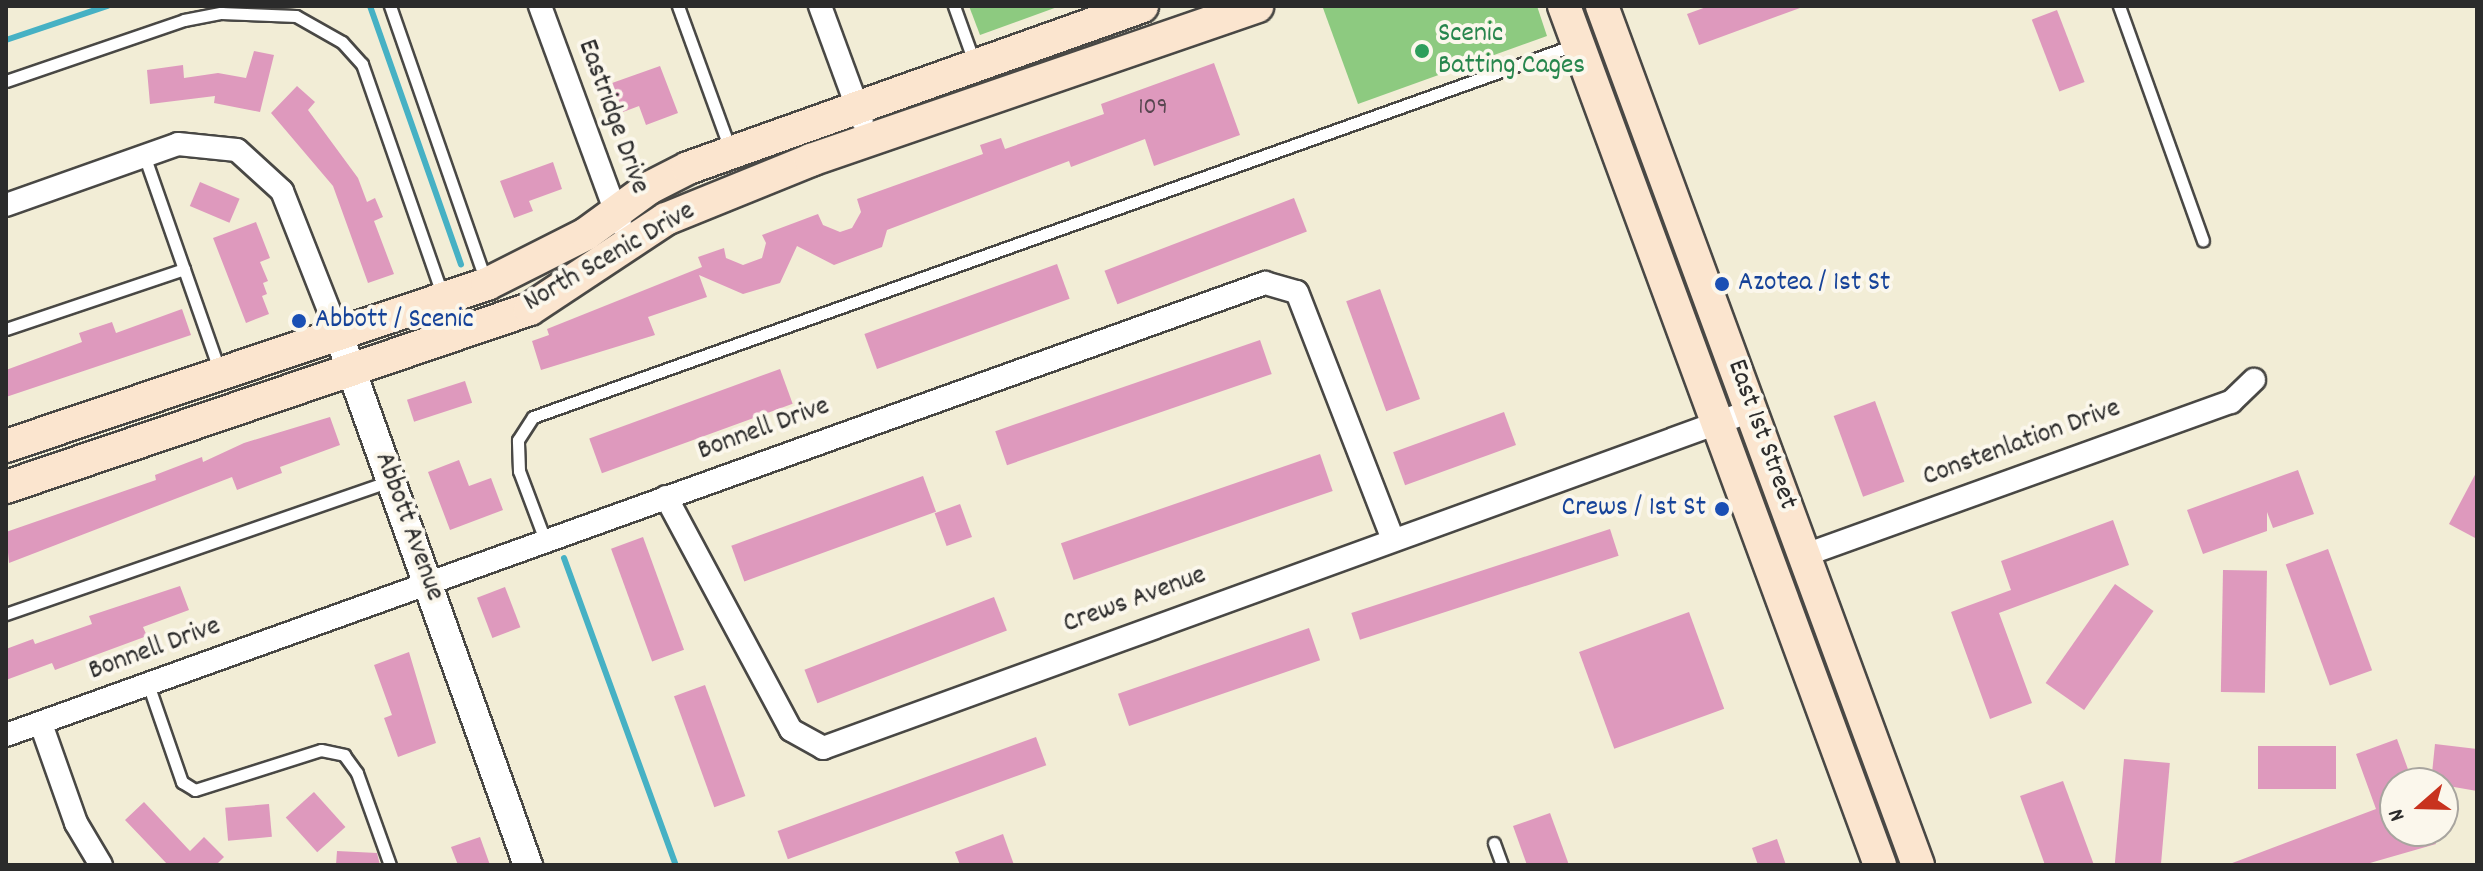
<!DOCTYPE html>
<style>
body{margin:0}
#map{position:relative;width:2483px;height:871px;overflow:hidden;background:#f2edd6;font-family:Dekko,sans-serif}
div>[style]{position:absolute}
.green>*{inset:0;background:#8dca80}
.stream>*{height:6px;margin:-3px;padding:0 3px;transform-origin:3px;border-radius:3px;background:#46b1c4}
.building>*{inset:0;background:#de99bd;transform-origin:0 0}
.roads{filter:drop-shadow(2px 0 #494845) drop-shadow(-2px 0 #494845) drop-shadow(0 2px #494845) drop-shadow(0 -2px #494845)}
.service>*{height:11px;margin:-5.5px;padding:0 5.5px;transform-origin:5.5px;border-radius:5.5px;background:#fff}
.minor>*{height:22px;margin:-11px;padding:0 11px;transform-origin:11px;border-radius:11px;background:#fff}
.tertiary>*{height:28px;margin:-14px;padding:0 14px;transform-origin:14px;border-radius:14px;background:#fff}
.secondary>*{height:32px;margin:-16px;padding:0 16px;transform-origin:16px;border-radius:16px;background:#fbe5cf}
.dots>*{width:22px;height:22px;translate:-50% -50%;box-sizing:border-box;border:4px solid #fbf7ec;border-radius:50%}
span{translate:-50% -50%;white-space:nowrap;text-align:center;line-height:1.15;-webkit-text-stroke:8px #fbf7ec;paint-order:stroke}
.number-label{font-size:24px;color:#584650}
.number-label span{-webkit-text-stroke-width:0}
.leisure-label{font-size:28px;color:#27864d}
.left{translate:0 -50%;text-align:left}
.street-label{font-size:28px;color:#2b2b2b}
.transit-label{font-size:28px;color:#164399}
.right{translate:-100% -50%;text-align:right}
.frame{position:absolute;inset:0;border:8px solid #2b2b2b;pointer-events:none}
.north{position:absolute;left:2379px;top:767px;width:80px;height:80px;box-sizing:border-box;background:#fbf7ec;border:2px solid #a8a59f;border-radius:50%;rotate:250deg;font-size:22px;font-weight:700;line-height:32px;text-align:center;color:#2b2b2b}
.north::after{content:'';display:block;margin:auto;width:28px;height:36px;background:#c8321e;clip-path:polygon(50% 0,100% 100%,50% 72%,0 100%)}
</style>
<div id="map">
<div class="green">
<div style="clip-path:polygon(969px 6px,1060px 6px,980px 35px)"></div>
<div style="clip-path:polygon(1537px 6px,1547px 36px,1358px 104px,1323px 8px)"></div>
</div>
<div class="stream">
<div style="left:370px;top:6px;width:274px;rotate:70.6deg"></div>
<div style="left:6px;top:40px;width:107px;rotate:-18.6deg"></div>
<div style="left:564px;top:558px;width:327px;rotate:70deg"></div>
</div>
<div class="building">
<div style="clip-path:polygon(1709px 6px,1799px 6px,1800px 8px,1699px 45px,1687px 14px)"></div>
<div style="left:2057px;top:10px;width:77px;height:27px;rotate:69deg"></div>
<div style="clip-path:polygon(254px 51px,274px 55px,260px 112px,214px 103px,215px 96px,150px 104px,147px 70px,183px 65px,184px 78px,218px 73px,246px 78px)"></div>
<div style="clip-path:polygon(1214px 63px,1240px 135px,1154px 166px,1145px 139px,1071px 167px,1069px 161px,887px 230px,882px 247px,834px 265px,797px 246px,780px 283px,743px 294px,699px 275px,707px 297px,648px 317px,655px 335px,541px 370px,532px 341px,549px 335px,547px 329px,702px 267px,698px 257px,724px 248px,726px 258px,743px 265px,762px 258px,766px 243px,762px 235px,818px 214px,823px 225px,840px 232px,852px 228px,861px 212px,857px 199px,983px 154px,980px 145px,1001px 138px,1005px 149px,1104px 114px,1101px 104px)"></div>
<div style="clip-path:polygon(660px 66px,678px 113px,646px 125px,639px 106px,623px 112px,612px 83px)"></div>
<div style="clip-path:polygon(297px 86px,315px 102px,308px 110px,358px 178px,367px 202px,375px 198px,383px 217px,374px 221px,394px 274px,368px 283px,333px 186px,271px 113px)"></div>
<div style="clip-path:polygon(553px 162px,562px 189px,529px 201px,533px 211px,514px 218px,500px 181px)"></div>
<div style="left:200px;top:182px;width:43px;height:26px;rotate:23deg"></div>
<div style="left:1294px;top:198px;width:36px;height:203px;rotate:69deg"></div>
<div style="clip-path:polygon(256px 222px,270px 258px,260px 262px,268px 281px,263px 283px,267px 294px,262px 296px,269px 314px,246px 323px,213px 238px)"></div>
<div style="left:1057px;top:264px;width:37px;height:205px;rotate:70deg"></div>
<div style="left:1380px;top:289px;width:117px;height:36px;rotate:70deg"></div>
<div style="clip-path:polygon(182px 309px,191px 335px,6px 397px,6px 370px,82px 342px,79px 333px,112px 322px,116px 333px)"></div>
<div style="left:1260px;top:340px;width:36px;height:280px;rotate:71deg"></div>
<div style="left:780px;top:369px;width:37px;height:203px;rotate:70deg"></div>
<div style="left:465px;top:381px;width:23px;height:61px;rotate:72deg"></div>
<div style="left:1875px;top:401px;width:86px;height:44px;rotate:70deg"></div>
<div style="left:1504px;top:412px;width:35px;height:118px;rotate:70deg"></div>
<div style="clip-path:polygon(330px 417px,340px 445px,280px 467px,282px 473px,237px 490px,232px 477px,9px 563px,6px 532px,156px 480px,155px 475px,202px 457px,203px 462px,244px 443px)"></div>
<div style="left:1320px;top:454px;width:39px;height:274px;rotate:71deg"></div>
<div style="clip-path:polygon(459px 460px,469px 486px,491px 478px,503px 510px,450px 530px,428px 472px)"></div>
<div style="clip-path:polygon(2298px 470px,2314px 514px,2273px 528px,2267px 512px,2267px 531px,2203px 554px,2187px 510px)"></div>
<div style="clip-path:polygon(2477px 471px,2477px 539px,2449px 524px)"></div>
<div style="left:923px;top:476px;width:38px;height:204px;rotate:70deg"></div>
<div style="left:960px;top:504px;width:35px;height:27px;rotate:70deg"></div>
<div style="clip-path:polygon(2113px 520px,2129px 565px,1999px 613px,2032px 703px,1990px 719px,1951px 612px,2011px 590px,2001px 561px)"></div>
<div style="left:1610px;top:529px;width:28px;height:272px;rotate:72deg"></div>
<div style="left:643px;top:537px;width:120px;height:34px;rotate:70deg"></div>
<div style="left:2328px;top:549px;width:129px;height:45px;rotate:70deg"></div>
<div style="left:2223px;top:570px;width:44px;height:122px;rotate:1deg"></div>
<div style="left:2115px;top:584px;width:47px;height:121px;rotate:35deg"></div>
<div style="clip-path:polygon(180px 586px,189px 610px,143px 627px,147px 636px,55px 670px,52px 663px,6px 680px,6px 649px,33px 639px,35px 644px,92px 624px,89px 616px)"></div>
<div style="left:505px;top:587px;width:43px;height:30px;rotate:69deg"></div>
<div style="left:994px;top:597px;width:36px;height:203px;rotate:69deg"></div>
<div style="left:1689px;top:612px;width:103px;height:117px;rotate:70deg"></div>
<div style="left:1309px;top:628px;width:34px;height:202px;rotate:71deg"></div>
<div style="clip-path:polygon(409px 652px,436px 743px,398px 757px,384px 718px,392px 715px,374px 665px)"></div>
<div style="left:705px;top:685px;width:118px;height:33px;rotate:70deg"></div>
<div style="left:1036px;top:737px;width:30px;height:275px;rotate:70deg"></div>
<div style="clip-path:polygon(2397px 739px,2413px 783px,2395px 783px,2395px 831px,2431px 831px,2436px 844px,2363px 865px,2227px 865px,2376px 809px,2356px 754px)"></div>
<div style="clip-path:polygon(2435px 744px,2477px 749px,2477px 791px,2431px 783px)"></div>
<div style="left:2336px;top:746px;width:43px;height:78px;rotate:90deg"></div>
<div style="left:2124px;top:759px;width:46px;height:106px;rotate:5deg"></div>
<div style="clip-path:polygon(2063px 781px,2094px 865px,2045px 865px,2020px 796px)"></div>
<div style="left:314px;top:792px;width:47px;height:38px;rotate:48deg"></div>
<div style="clip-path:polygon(144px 802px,190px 851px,204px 837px,224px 857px,216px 865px,168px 865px,125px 820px)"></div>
<div style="left:269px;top:804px;width:33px;height:44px;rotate:85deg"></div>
<div style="clip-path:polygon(1550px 813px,1569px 865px,1527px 865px,1513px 826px)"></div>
<div style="clip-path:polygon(1003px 834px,1014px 865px,960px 865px,955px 852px)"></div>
<div style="clip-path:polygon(480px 837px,490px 865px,458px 865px,451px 847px)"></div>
<div style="clip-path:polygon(1777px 839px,1786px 865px,1758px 865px,1752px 848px)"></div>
<div style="clip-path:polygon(337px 851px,377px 853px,380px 865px,336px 865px)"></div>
</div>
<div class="roads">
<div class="service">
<div style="left:390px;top:6px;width:291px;rotate:70.8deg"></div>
<div style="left:678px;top:6px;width:155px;rotate:70deg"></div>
<div style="left:954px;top:6px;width:59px;rotate:70.3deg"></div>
<div style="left:2119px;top:6px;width:249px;rotate:70.3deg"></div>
<div style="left:6px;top:81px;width:188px;rotate:-18.9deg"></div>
<div style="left:184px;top:20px;width:38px;rotate:-11deg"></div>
<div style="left:221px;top:13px;width:75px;rotate:2.3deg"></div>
<div style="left:296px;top:16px;width:53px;rotate:29.5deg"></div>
<div style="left:342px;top:42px;width:30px;rotate:48deg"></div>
<div style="left:362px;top:64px;width:244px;rotate:70.8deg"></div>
<div style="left:144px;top:155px;width:230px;rotate:70.7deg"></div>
<div style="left:6px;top:329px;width:188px;rotate:-18.6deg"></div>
<div style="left:545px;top:540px;width:74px;rotate:-110.6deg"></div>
<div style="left:519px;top:471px;width:31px;rotate:-92deg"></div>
<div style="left:518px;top:440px;width:27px;rotate:-57deg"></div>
<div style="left:533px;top:417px;width:1109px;rotate:-19.66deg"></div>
<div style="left:6px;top:614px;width:407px;rotate:-19.1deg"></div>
<div style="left:148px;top:684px;width:104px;rotate:70.9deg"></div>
<div style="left:182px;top:782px;width:15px;rotate:32deg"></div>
<div style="left:195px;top:790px;width:132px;rotate:-17.6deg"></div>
<div style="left:321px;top:750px;width:24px;rotate:12deg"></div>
<div style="left:344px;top:755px;width:22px;rotate:54deg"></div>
<div style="left:357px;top:773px;width:98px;rotate:70.3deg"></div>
<div style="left:1494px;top:843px;width:23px;rotate:70deg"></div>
</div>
<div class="minor">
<div style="left:540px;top:6px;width:232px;rotate:69.8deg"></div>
<div style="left:820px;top:6px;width:121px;rotate:69.8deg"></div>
<div style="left:6px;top:205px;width:182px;rotate:-19.5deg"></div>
<div style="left:178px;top:144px;width:59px;rotate:5.8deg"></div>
<div style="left:237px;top:150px;width:61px;rotate:42.3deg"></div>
<div style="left:282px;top:191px;width:153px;rotate:68.5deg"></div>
<div style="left:666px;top:497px;width:264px;rotate:61.8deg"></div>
<div style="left:791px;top:730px;width:37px;rotate:29deg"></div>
<div style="left:823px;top:748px;width:990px;rotate:-19.97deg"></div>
<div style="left:1805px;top:555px;width:453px;rotate:-19.8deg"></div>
<div style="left:2231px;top:402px;width:32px;rotate:-44deg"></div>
<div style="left:41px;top:724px;width:105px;rotate:70.5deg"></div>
<div style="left:76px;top:823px;width:49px;rotate:59.2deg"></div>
<div style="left:6px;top:735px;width:1338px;rotate:-19.75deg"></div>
<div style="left:1265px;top:283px;width:33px;rotate:16deg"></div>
<div style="left:1297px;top:292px;width:263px;rotate:68.8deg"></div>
</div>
<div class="tertiary">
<div style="left:338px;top:333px;width:565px;rotate:70.35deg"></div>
</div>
<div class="secondary">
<div style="left:1564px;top:6px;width:915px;rotate:69.8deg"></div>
<div style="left:1602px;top:6px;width:915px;rotate:69.8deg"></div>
<div style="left:6px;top:446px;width:508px;rotate:-18.61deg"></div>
<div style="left:487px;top:284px;width:111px;rotate:-26.8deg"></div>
<div style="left:586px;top:234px;width:78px;rotate:-36.1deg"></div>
<div style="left:649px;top:188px;width:44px;rotate:-27.1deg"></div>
<div style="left:688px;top:168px;width:482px;rotate:-19.6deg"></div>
<div style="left:6px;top:487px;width:553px;rotate:-18.76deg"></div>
<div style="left:530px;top:309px;width:163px;rotate:-33.5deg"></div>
<div style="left:666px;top:219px;width:157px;rotate:-22.1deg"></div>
<div style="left:811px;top:160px;width:472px;rotate:-19deg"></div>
</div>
</div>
<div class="dots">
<div style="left:1422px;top:51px;background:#2e9e5b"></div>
<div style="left:1722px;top:284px;background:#1a4fb4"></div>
<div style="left:299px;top:321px;background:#1a4fb4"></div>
<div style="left:1722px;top:509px;background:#1a4fb4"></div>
</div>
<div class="number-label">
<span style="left:1153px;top:109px">109</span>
</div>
<div class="leisure-label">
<span class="left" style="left:1438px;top:51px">Scenic<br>Batting Cages</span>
</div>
<div class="street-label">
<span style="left:612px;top:117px;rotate:70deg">Eastridge Drive</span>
<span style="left:610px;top:258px;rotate:-30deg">North Scenic Drive</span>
<span style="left:764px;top:430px;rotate:-20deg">Bonnell Drive</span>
<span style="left:1761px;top:435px;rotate:70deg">East 1st Street</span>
<span style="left:2022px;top:444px;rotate:-20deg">Constenlation Drive</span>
<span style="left:408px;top:527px;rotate:70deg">Abbott Avenue</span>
<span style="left:1135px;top:601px;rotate:-20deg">Crews Avenue</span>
<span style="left:155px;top:650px;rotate:-20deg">Bonnell Drive</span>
</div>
<div class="transit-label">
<span class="left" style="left:1738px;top:284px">Azotea / 1st St</span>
<span class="left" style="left:315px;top:321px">Abbott / Scenic</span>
<span class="right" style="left:1706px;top:509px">Crews / 1st St</span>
</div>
<div class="frame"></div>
<div class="north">N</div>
</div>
